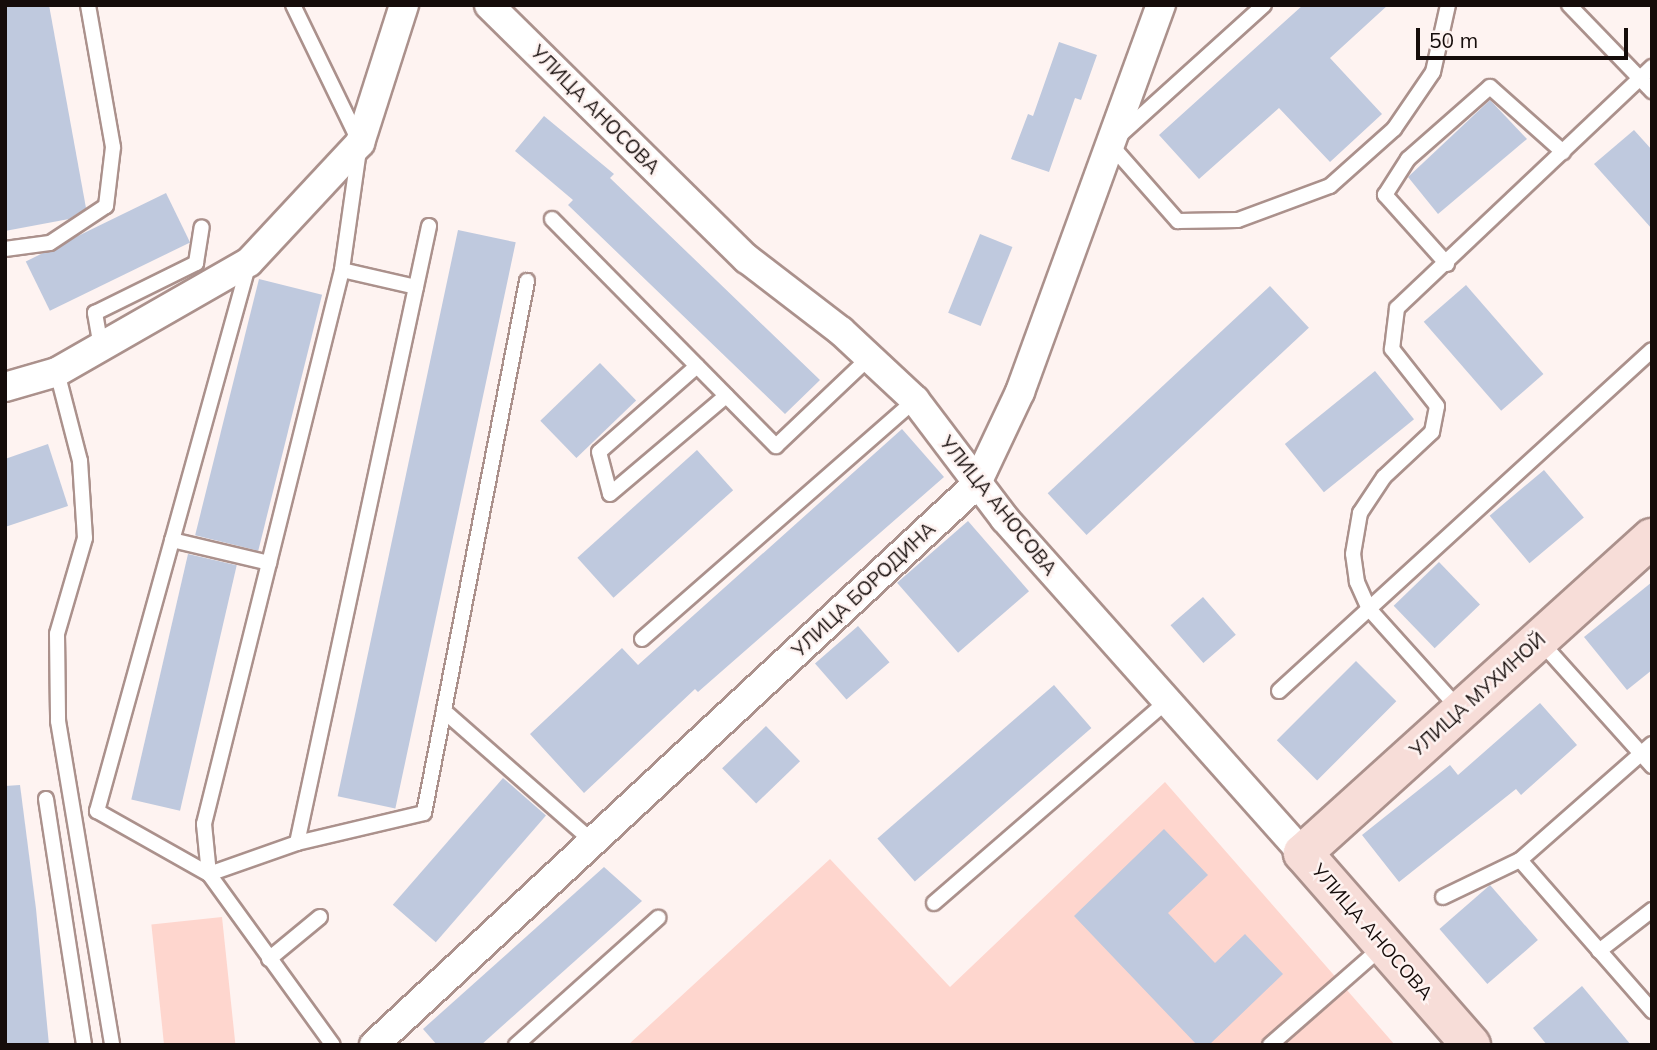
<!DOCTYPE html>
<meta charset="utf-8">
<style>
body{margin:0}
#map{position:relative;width:1657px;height:1050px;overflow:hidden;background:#fef3f1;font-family:Mulish,sans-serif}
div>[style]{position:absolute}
.green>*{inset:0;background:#fed6ce;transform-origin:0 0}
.building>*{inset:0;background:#bfc9de;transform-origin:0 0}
.roads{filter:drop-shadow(2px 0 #ab918c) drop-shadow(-2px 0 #ab918c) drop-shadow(0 2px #ab918c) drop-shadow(0 -2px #ab918c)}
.lane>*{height:14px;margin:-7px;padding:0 7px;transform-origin:7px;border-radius:7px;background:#fff}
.street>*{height:28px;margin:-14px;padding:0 14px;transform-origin:14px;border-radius:14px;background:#fff}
.secondary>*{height:38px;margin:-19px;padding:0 19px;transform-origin:19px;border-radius:19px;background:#f7ddd8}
span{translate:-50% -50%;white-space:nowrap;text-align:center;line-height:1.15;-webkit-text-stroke:5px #fef3f1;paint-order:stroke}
.street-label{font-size:19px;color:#150c0a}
.frame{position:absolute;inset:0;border:7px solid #150c0a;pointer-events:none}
.scale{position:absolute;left:1416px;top:28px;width:212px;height:32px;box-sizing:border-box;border:4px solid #150c0a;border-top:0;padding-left:9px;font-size:21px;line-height:24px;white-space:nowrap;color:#150c0a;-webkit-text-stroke:5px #fef3f1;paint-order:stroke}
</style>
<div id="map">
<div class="green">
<div style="clip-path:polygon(1165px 782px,1395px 1045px,628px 1045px,830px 859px,950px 987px)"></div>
<div style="left:222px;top:917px;width:129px;height:71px;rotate:84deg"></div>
</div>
<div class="building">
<div style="clip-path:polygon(5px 5px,49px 5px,86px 208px,69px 219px,5px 231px)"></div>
<div style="clip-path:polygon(1303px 5px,1388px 5px,1330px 58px,1382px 114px,1330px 162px,1279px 108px,1199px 179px,1159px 135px)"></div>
<div style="clip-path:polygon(1059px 42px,1097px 55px,1081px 100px,1075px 98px,1049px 172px,1011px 159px,1028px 114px,1033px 116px)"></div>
<div style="clip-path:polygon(1490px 100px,1527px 139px,1438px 214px,1408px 177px)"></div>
<div style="clip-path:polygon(544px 116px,614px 174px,610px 178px,820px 380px,785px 414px,568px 205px,573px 200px,515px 151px)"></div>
<div style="clip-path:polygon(1634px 130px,1652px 150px,1652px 229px,1594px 164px)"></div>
<div style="left:166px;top:193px;width:55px;height:156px;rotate:64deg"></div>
<div style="left:458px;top:230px;width:59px;height:579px;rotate:12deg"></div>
<div style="left:980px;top:234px;width:35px;height:85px;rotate:22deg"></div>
<div style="left:259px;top:279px;width:65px;height:264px;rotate:14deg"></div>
<div style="left:1466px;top:285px;width:118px;height:56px;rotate:49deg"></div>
<div style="left:1270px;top:286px;width:57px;height:304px;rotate:47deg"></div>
<div style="left:600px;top:363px;width:52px;height:83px;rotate:46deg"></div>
<div style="left:1375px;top:371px;width:62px;height:116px;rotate:51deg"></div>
<div style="clip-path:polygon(902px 429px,944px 477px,698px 692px,695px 689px,584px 793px,530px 734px,622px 648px,638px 665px)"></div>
<div style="clip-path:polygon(48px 444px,68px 506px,5px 527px,5px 459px)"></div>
<div style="left:697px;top:450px;width:54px;height:161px;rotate:48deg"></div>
<div style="left:1544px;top:470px;width:62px;height:71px;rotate:50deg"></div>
<div style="left:968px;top:521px;width:93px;height:94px;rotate:49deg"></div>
<div style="left:188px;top:554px;width:50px;height:252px;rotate:13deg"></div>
<div style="left:1439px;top:562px;width:59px;height:63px;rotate:46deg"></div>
<div style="clip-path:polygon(1652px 582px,1652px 670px,1627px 690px,1584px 637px)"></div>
<div style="left:1203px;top:597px;width:50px;height:43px;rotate:49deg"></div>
<div style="left:858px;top:626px;width:48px;height:57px;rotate:49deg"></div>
<div style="left:1356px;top:661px;width:57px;height:112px;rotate:45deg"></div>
<div style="left:1054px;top:685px;width:57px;height:234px;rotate:49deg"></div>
<div style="clip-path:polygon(1540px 703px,1577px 745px,1521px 795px,1516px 789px,1399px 882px,1362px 835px,1450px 765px,1458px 775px)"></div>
<div style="left:766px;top:726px;width:49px;height:61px;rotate:46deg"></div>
<div style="left:503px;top:778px;width:57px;height:168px;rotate:41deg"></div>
<div style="clip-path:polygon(20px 785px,36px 909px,49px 1045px,5px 1045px,5px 786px)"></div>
<div style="clip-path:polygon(1164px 829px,1208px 875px,1168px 913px,1215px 963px,1245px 934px,1283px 974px,1209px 1045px,1197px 1045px,1074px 916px)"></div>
<div style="clip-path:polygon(604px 867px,642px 901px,481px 1045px,437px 1045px,423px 1029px)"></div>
<div style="left:1490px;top:885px;width:73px;height:67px;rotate:49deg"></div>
<div style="clip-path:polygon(1582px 986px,1631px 1045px,1547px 1045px,1533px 1028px)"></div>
</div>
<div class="roads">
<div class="lane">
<div style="left:293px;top:5px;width:153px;rotate:64.1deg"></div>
<div style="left:360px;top:143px;width:128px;rotate:98.1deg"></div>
<div style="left:342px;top:270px;width:571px;rotate:103.99deg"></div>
<div style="left:204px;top:824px;width:50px;rotate:84.3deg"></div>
<div style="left:209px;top:874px;width:93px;rotate:-19.4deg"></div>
<div style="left:297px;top:843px;width:631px;rotate:-77.92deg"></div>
<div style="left:1264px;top:5px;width:207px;rotate:137.9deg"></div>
<div style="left:1110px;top:144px;width:103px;rotate:48.6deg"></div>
<div style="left:1178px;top:221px;width:60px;rotate:-1deg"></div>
<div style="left:1238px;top:220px;width:98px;rotate:-20.3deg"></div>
<div style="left:1330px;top:186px;width:86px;rotate:-41.7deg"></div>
<div style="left:1394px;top:129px;width:69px;rotate:-55.6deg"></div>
<div style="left:1433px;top:72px;width:69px;rotate:-77.4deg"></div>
<div style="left:1569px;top:5px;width:120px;rotate:46deg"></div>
<div style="left:552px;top:219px;width:319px;rotate:45.4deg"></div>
<div style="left:776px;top:446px;width:131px;rotate:-43.5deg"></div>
<div style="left:5px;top:249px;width:45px;rotate:-7.6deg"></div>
<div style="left:50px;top:243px;width:67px;rotate:-33.5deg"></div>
<div style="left:106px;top:206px;width:59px;rotate:-83.2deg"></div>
<div style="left:113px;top:147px;width:144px;rotate:-100deg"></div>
<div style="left:249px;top:263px;width:569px;rotate:105.5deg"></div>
<div style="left:97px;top:811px;width:129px;rotate:29.4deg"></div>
<div style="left:209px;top:874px;width:211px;rotate:54.1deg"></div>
<div style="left:1447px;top:264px;width:93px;rotate:-131.9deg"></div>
<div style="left:1385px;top:195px;width:43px;rotate:-57.4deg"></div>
<div style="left:1408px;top:159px;width:109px;rotate:-41.3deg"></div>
<div style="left:1490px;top:87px;width:98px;rotate:41.7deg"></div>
<div style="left:342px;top:270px;width:76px;rotate:12.9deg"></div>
<div style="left:101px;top:347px;width:35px;rotate:-100deg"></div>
<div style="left:95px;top:313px;width:113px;rotate:-26.3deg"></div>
<div style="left:196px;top:263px;width:36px;rotate:-81deg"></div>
<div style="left:697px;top:366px;width:130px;rotate:138.7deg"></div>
<div style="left:599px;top:452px;width:43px;rotate:75.3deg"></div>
<div style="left:610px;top:494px;width:152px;rotate:-40.2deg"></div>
<div style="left:57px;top:372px;width:92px;rotate:75.5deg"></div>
<div style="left:80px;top:461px;width:77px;rotate:86.3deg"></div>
<div style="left:85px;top:538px;width:100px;rotate:106.3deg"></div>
<div style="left:57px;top:634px;width:87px;rotate:89.3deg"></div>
<div style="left:58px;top:721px;width:328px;rotate:80.5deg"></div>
<div style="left:172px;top:540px;width:100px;rotate:13.3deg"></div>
<div style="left:642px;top:639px;width:363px;rotate:-41.2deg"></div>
<div style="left:1540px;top:641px;width:168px;rotate:48.1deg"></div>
<div style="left:1279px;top:691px;width:505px;rotate:-42.43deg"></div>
<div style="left:1460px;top:710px;width:136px;rotate:-132deg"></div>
<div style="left:1369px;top:609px;width:30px;rotate:-114deg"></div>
<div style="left:1357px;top:582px;width:28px;rotate:-98deg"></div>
<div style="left:1353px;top:554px;width:42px;rotate:-80.3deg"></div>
<div style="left:1360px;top:513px;width:43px;rotate:-56.3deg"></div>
<div style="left:1384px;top:477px;width:66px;rotate:-43.2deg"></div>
<div style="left:1432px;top:432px;width:26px;rotate:-79deg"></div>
<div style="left:1437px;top:406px;width:73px;rotate:-128.3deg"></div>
<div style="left:1392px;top:349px;width:41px;rotate:-83deg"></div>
<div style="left:1397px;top:308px;width:351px;rotate:-43.4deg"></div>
<div style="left:444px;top:711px;width:198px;rotate:41.3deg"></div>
<div style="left:1652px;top:744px;width:176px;rotate:138.7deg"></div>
<div style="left:1520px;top:860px;width:201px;rotate:48.8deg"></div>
<div style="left:46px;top:799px;width:249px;rotate:81.2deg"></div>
<div style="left:297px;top:843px;width:130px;rotate:-13.3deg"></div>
<div style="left:424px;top:813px;width:542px;rotate:-79.04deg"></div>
<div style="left:1443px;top:897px;width:85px;rotate:-25.7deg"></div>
<div style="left:934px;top:903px;width:308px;rotate:-40.9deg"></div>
<div style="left:1599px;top:951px;width:67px;rotate:-37.7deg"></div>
<div style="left:269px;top:959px;width:66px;rotate:-39.5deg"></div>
<div style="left:516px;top:1045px;width:191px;rotate:-41.8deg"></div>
<div style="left:1270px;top:1045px;width:149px;rotate:-41.2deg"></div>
</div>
<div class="street">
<div style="left:489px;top:5px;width:362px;rotate:44.6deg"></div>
<div style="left:747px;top:259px;width:118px;rotate:37.5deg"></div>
<div style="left:841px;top:331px;width:101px;rotate:43deg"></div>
<div style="left:915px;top:400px;width:149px;rotate:52.9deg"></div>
<div style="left:1005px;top:519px;width:448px;rotate:48.3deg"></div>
<div style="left:5px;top:387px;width:54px;rotate:-16.1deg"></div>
<div style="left:57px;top:372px;width:221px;rotate:-29.8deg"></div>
<div style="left:249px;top:262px;width:163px;rotate:-47deg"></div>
<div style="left:360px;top:143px;width:145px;rotate:-72.3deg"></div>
<div style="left:374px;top:1045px;width:822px;rotate:-42.93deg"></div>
<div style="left:976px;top:485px;width:103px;rotate:-64.7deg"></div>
<div style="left:1020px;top:392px;width:412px;rotate:-70deg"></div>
</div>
<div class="secondary">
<div style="left:1471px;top:1045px;width:255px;rotate:-131.2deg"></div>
<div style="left:1303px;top:853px;width:470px;rotate:-42.1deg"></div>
</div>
</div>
<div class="street-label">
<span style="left:595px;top:110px;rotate:45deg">УЛИЦА АНОСОВА</span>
<span style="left:998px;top:506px;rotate:51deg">УЛИЦА АНОСОВА</span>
<span style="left:864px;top:590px;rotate:-43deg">УЛИЦА БОРОДИНА</span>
<span style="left:1478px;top:695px;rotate:-42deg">УЛИЦА МУХИНОЙ</span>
<span style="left:1372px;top:932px;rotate:49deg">УЛИЦА АНОСОВА</span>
</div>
<div class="frame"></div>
<div class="scale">50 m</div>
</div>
